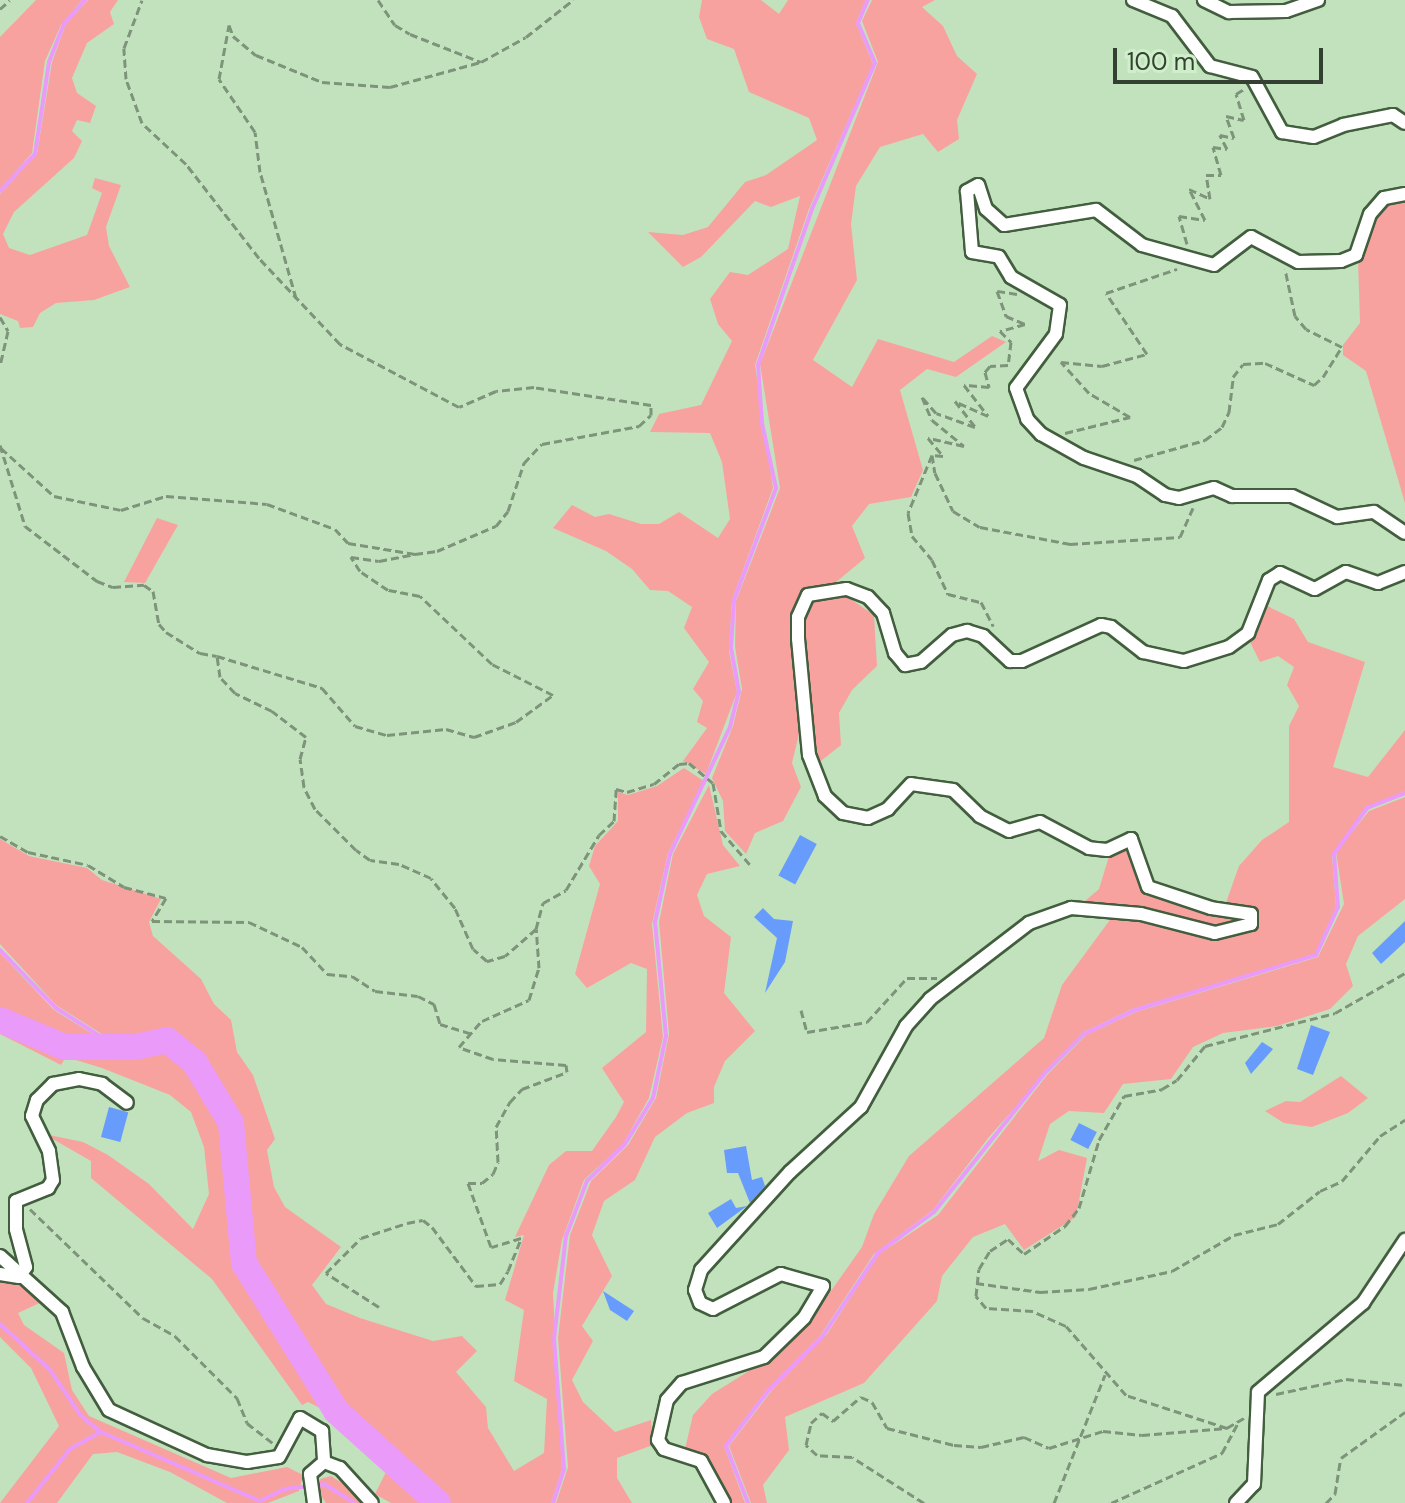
<!DOCTYPE html>
<style>
body{margin:0}
#map{position:relative;width:1405px;height:1503px;overflow:hidden;background:#c2e2bd;font-family:"DM Sans",sans-serif}
div>[style]{position:absolute}
.green>*{inset:0;background:#f8a2a0}
.stream>*{height:4px;margin:-2px;padding:0 2px;transform-origin:2px;border-radius:2px;background:#ea9af8}
.river>*{height:26px;margin:-13px;padding:0 13px;transform-origin:13px;border-radius:13px;background:#ea9af8}
.building>*{inset:0;background:#679cfc;transform-origin:0 0}
.path>*{height:3px;margin-top:-1.5px;transform-origin:0;background:repeating-linear-gradient(90deg,#7d947a 0 8px,transparent 0 12px)}
.roads{filter:drop-shadow(2px 0 #425e3e) drop-shadow(-2px 0 #425e3e) drop-shadow(0 2px #425e3e) drop-shadow(0 -2px #425e3e)}
.minor>*{height:12px;margin:-6px;padding:0 6px;transform-origin:6px;border-radius:6px;background:#fff}
span{translate:-50% -50%;white-space:nowrap;text-align:center;line-height:1.15;-webkit-text-stroke:7px #cfefca;paint-order:stroke}
.scale{position:absolute;left:1113px;top:48px;width:210px;height:36px;box-sizing:border-box;border:4px solid #344132;border-top:0;padding-left:10px;font-size:24px;line-height:28px;white-space:nowrap;color:#344132;-webkit-text-stroke:6px #cfefca;paint-order:stroke}
</style>
<div id="map">
<div class="green">
<div style="clip-path:polygon(36px 0,82px 0,61px 25px,45px 61px,32px 153px,0 190px,0 37px)"></div>
<div style="clip-path:polygon(88px 0,118px 0,110px 12px,114px 24px,87px 43px,72px 78px,77px 93px,96px 106px,90px 123px,77px 120px,72px 131px,82px 141px,74px 158px,14px 212px,3px 234px,9px 248px,30px 255px,87px 235px,102px 193px,92px 188px,95px 178px,121px 185px,106px 227px,109px 246px,130px 287px,94px 300px,56px 303px,40px 313px,33px 327px,20px 328px,18px 321px,0 314px,0 194px,37px 154px,52px 62px,66px 24px)"></div>
<div style="clip-path:polygon(702px 0,761px 0,779px 14px,788px 0,866px 0,856px 23px,873px 64px,809px 209px,755px 365px,773px 488px,732px 600px,729px 651px,737px 692px,706px 774px,683px 761px,707px 728px,697px 722px,703px 701px,693px 689px,709px 662px,684px 628px,692px 607px,668px 591px,650px 590px,632px 569px,606px 551px,553px 528px,572px 505px,595px 517px,609px 514px,641px 524px,659px 524px,679px 512px,718px 538px,730px 519px,722px 462px,710px 433px,650px 432px,659px 414px,701px 405px,732px 341px,718px 324px,710px 299px,730px 272px,748px 275px,788px 249px,800px 196px,771px 207px,755px 201px,701px 257px,683px 267px,648px 232px,683px 235px,708px 227px,745px 182px,766px 175px,817px 140px,809px 118px,749px 92px,734px 49px,707px 39px,699px 17px)"></div>
<div style="clip-path:polygon(872px 0,935px 0,922px 7px,943px 26px,957px 56px,977px 74px,957px 120px,959px 139px,938px 152px,923px 134px,880px 147px,856px 186px,851px 224px,857px 280px,813px 360px,852px 387px,878px 339px,954px 362px,992px 336px,1006px 342px,956px 377px,927px 369px,900px 390px,923px 470px,911px 497px,869px 504px,852px 526px,865px 558px,835px 583px,805px 593px,797px 670px,800px 730px,792px 763px,801px 787px,783px 821px,755px 833px,746px 854px,725px 831px,723px 801px,712px 778px,733px 726px,742px 689px,735px 647px,736px 601px,780px 488px,760px 364px,878px 62px,862px 21px)"></div>
<div style="clip-path:polygon(1405px 197px,1405px 503px,1366px 371px,1343px 355px,1343px 345px,1360px 323px,1358px 259px,1371px 219px,1384px 204px)"></div>
<div style="clip-path:polygon(157px 518px,178px 525px,145px 583px,124px 582px)"></div>
<div style="clip-path:polygon(830px 595px,846px 596px,874px 615px,877px 666px,852px 690px,839px 713px,841px 745px,817px 764px,802px 621px,809px 604px)"></div>
<div style="clip-path:polygon(1263px 604px,1294px 619px,1308px 642px,1365px 662px,1333px 767px,1368px 777px,1405px 730px,1405px 791px,1365px 808px,1332px 855px,1336px 907px,1315px 954px,1132px 1009px,1082px 1033px,989px 1137px,933px 1210px,874px 1254px,820px 1336px,766px 1391px,724px 1446px,745px 1503px,731px 1503px,711px 1464px,685px 1449px,693px 1415px,712px 1394px,768px 1359px,814px 1315px,862px 1247px,874px 1214px,909px 1156px,1044px 1038px,1062px 985px,1115px 913px,1218px 937px,1236px 934px,1258px 920px,1255px 912px,1224px 908px,1239px 866px,1262px 840px,1289px 822px,1289px 726px,1299px 706px,1287px 685px,1294px 667px,1278px 656px,1260px 662px,1250px 642px)"></div>
<div style="clip-path:polygon(684px 768px,704px 781px,668px 853px,652px 924px,663px 1037px,649px 1098px,623px 1144px,584px 1180px,562px 1240px,553px 1293px,562px 1469px,551px 1503px,442px 1503px,338px 1408px,247px 1261px,234px 1121px,196px 1059px,167px 1036px,116px 1043px,56px 1005px,0 944px,0 839px,29px 856px,87px 868px,102px 880px,161px 899px,149px 922px,153px 936px,201px 979px,214px 1004px,231px 1020px,237px 1052px,253px 1075px,275px 1139px,267px 1150px,274px 1187px,285px 1207px,341px 1247px,312px 1285px,326px 1304px,360px 1318px,433px 1341px,462px 1336px,477px 1351px,456px 1372px,486px 1407px,488px 1428px,514px 1471px,544px 1453px,547px 1399px,514px 1381px,524px 1310px,505px 1300px,524px 1235px,515px 1237px,549px 1165px,566px 1151px,592px 1151px,616px 1117px,624px 1102px,602px 1068px,646px 1032px,647px 969px,631px 963px,587px 988px,575px 974px,600px 884px,589px 866px,595px 846px,618px 821px,618px 792px,628px 795px,657px 786px)"></div>
<div style="clip-path:polygon(709px 785px,723px 845px,740px 866px,707px 874px,697px 895px,704px 916px,731px 937px,724px 993px,755px 1031px,725px 1061px,714px 1087px,714px 1103px,687px 1113px,655px 1137px,635px 1180px,604px 1201px,592px 1235px,612px 1276px,582px 1326px,593px 1341px,572px 1380px,583px 1402px,615px 1432px,651px 1420px,653px 1445px,617px 1458px,617px 1478px,632px 1503px,556px 1503px,568px 1467px,558px 1338px,570px 1235px,591px 1181px,628px 1145px,656px 1098px,669px 1034px,659px 922px,673px 854px)"></div>
<div style="clip-path:polygon(1405px 797px,1405px 899px,1358px 936px,1346px 964px,1353px 986px,1330px 1009px,1277px 1026px,1223px 1033px,1193px 1047px,1171px 1079px,1123px 1084px,1104px 1113px,1069px 1111px,1050px 1124px,1038px 1161px,1059px 1150px,1087px 1158px,1076px 1217px,1024px 1250px,1005px 1224px,973px 1237px,942px 1276px,937px 1301px,864px 1383px,785px 1417px,789px 1450px,763px 1485px,767px 1503px,751px 1503px,729px 1446px,773px 1389px,827px 1334px,879px 1254px,938px 1215px,1047px 1075px,1086px 1035px,1136px 1012px,1318px 957px,1344px 904px,1336px 852px,1369px 811px)"></div>
<div style="clip-path:polygon(1130px 843px,1146px 889px,1248px 921px,1232px 930px,1084px 902px,1099px 889px,1110px 853px)"></div>
<div style="clip-path:polygon(0 953px,54px 1010px,112px 1046px,66px 1045px,0 1018px)"></div>
<div style="clip-path:polygon(0 1024px,68px 1052px,168px 1045px,194px 1070px,225px 1120px,242px 1265px,327px 1403px,432px 1503px,391px 1503px,375px 1494px,386px 1472px,320px 1408px,308px 1402px,302px 1405px,212px 1279px,91px 1178px,91px 1161px,44px 1134px,83px 1142px,108px 1155px,149px 1184px,193px 1229px,209px 1194px,204px 1147px,191px 1112px,170px 1095px,102px 1068px,66px 1057px,61px 1065px,0 1034px)"></div>
<div style="clip-path:polygon(1341px 1076px,1368px 1098px,1348px 1113px,1312px 1127px,1284px 1123px,1265px 1111px,1286px 1101px,1300px 1102px)"></div>
<div style="clip-path:polygon(0 1280px,14px 1282px,44px 1301px,18px 1313px,24px 1325px,64px 1353px,72px 1390px,89px 1416px,231px 1478px,287px 1467px,303px 1475px,299px 1491px,268px 1503px,227px 1503px,170px 1472px,117px 1452px,93px 1454px,57px 1503px,0 1503px,59px 1426px,31px 1368px,0 1337px)"></div>
<div style="clip-path:polygon(331px 1476px,342px 1483px,361px 1503px,326px 1503px,319px 1492px,320px 1479px)"></div>
</div>
<div class="stream">
<div style="left:0;top:191px;width:51px;rotate:-46.6deg"></div>
<div style="left:35px;top:154px;width:93px;rotate:-81.3deg"></div>
<div style="left:49px;top:62px;width:41px;rotate:-68.5deg"></div>
<div style="left:64px;top:24px;width:32px;rotate:-49deg"></div>
<div style="left:0;top:950px;width:81px;rotate:46deg"></div>
<div style="left:56px;top:1008px;width:72px;rotate:32.6deg"></div>
<div style="left:0;top:1324px;width:68px;rotate:42.6deg"></div>
<div style="left:50px;top:1370px;width:55px;rotate:56deg"></div>
<div style="left:81px;top:1416px;width:26px;rotate:39deg"></div>
<div style="left:101px;top:1432px;width:173px;rotate:23.5deg"></div>
<div style="left:260px;top:1501px;width:28px;rotate:-26deg"></div>
<div style="left:285px;top:1489px;width:39px;rotate:-7deg"></div>
<div style="left:324px;top:1484px;width:36px;rotate:32deg"></div>
<div style="left:27px;top:1503px;width:69px;rotate:-51.5deg"></div>
<div style="left:70px;top:1449px;width:35px;rotate:-29deg"></div>
<div style="left:553px;top:1503px;width:36px;rotate:-72deg"></div>
<div style="left:564px;top:1469px;width:130px;rotate:-94.4deg"></div>
<div style="left:554px;top:1339px;width:104px;rotate:-83.4deg"></div>
<div style="left:566px;top:1236px;width:59px;rotate:-69.1deg"></div>
<div style="left:587px;top:1181px;width:53px;rotate:-44.2deg"></div>
<div style="left:625px;top:1144px;width:54px;rotate:-58.7deg"></div>
<div style="left:653px;top:1098px;width:63px;rotate:-78.2deg"></div>
<div style="left:666px;top:1036px;width:115px;rotate:-95.5deg"></div>
<div style="left:655px;top:922px;width:70px;rotate:-77.6deg"></div>
<div style="left:670px;top:854px;width:140px;rotate:-64.7deg"></div>
<div style="left:730px;top:727px;width:36px;rotate:-76deg"></div>
<div style="left:739px;top:692px;width:45px;rotate:-100.3deg"></div>
<div style="left:731px;top:648px;width:48px;rotate:-86.4deg"></div>
<div style="left:734px;top:600px;width:120px;rotate:-69.4deg"></div>
<div style="left:776px;top:488px;width:66px;rotate:-102.2deg"></div>
<div style="left:762px;top:423px;width:58px;rotate:-93.9deg"></div>
<div style="left:758px;top:365px;width:165px;rotate:-70.9deg"></div>
<div style="left:812px;top:209px;width:159px;rotate:-66.7deg"></div>
<div style="left:875px;top:63px;width:43px;rotate:-113deg"></div>
<div style="left:858px;top:23px;width:25px;rotate:-67deg"></div>
<div style="left:748px;top:1503px;width:61px;rotate:-111.1deg"></div>
<div style="left:726px;top:1446px;width:71px;rotate:-52.5deg"></div>
<div style="left:769px;top:1390px;width:75px;rotate:-45deg"></div>
<div style="left:822px;top:1337px;width:101px;rotate:-56.3deg"></div>
<div style="left:878px;top:1253px;width:69px;rotate:-36.2deg"></div>
<div style="left:934px;top:1212px;width:176px;rotate:-51.4deg"></div>
<div style="left:1044px;top:1074px;width:57px;rotate:-45deg"></div>
<div style="left:1084px;top:1034px;width:56px;rotate:-25.2deg"></div>
<div style="left:1135px;top:1010px;width:189px;rotate:-16.9deg"></div>
<div style="left:1316px;top:955px;width:53px;rotate:-65.4deg"></div>
<div style="left:1338px;top:907px;width:53px;rotate:-94.3deg"></div>
<div style="left:1334px;top:854px;width:57px;rotate:-54.3deg"></div>
<div style="left:1367px;top:808px;width:41px;rotate:-21.5deg"></div>
</div>
<div class="river">
<div style="left:0;top:1020px;width:70px;rotate:22.6deg"></div>
<div style="left:65px;top:1047px;width:70px"></div>
<div style="left:135px;top:1047px;width:33px;rotate:-12deg"></div>
<div style="left:167px;top:1040px;width:36px;rotate:39deg"></div>
<div style="left:195px;top:1063px;width:70px;rotate:59deg"></div>
<div style="left:231px;top:1123px;width:141px;rotate:84.7deg"></div>
<div style="left:244px;top:1263px;width:174px;rotate:58.1deg"></div>
<div style="left:336px;top:1411px;width:137px;rotate:42deg"></div>
</div>
<div class="building">
<div style="left:800px;top:835px;width:19px;height:46px;rotate:28deg"></div>
<div style="clip-path:polygon(763px 908px,774px 919px,793px 921px,785px 962px,765px 993px,777px 938px,754px 917px)"></div>
<div style="clip-path:polygon(1405px 921px,1405px 942px,1381px 964px,1372px 953px)"></div>
<div style="clip-path:polygon(1311px 1025px,1330px 1032px,1313px 1075px,1297px 1069px)"></div>
<div style="clip-path:polygon(1262px 1042px,1273px 1049px,1251px 1074px,1245px 1063px)"></div>
<div style="left:109px;top:1107px;width:20px;height:31px;rotate:15deg"></div>
<div style="left:1079px;top:1123px;width:20px;height:19px;rotate:27deg"></div>
<div style="clip-path:polygon(746px 1146px,752px 1180px,762px 1177px,765px 1186px,750px 1203px,738px 1173px,727px 1173px,724px 1150px)"></div>
<div style="clip-path:polygon(731px 1199px,736px 1208px,747px 1206px,717px 1228px,708px 1213px)"></div>
<div style="clip-path:polygon(603px 1291px,634px 1311px,627px 1321px,610px 1310px)"></div>
</div>
<div class="path">
<div style="left:378px;top:0;width:30px;rotate:56deg"></div>
<div style="left:395px;top:25px;width:17px;rotate:31deg"></div>
<div style="left:410px;top:34px;width:76px;rotate:21.5deg"></div>
<div style="left:0;top:9px;width:13px;rotate:-42deg"></div>
<div style="left:1187px;top:244px;width:29px;rotate:-106deg"></div>
<div style="left:1179px;top:216px;width:26px;rotate:9deg"></div>
<div style="left:1205px;top:220px;width:35px;rotate:-117deg"></div>
<div style="left:1189px;top:189px;width:23px;rotate:25deg"></div>
<div style="left:1210px;top:199px;width:24px;rotate:-99deg"></div>
<div style="left:1206px;top:175px;width:15px"></div>
<div style="left:1221px;top:175px;width:29px;rotate:-106deg"></div>
<div style="left:1213px;top:147px;width:14px;rotate:8deg"></div>
<div style="left:1227px;top:149px;width:16px;rotate:-117deg"></div>
<div style="left:1220px;top:135px;width:14px;rotate:12deg"></div>
<div style="left:1234px;top:138px;width:23px;rotate:-110deg"></div>
<div style="left:1226px;top:116px;width:18px;rotate:13deg"></div>
<div style="left:1244px;top:120px;width:27px;rotate:-107deg"></div>
<div style="left:1236px;top:94px;width:9px;rotate:-32deg"></div>
<div style="left:1017px;top:294px;width:20px;rotate:-171deg"></div>
<div style="left:997px;top:291px;width:27px;rotate:70deg"></div>
<div style="left:1006px;top:316px;width:21px;rotate:23deg"></div>
<div style="left:1025px;top:324px;width:26px;rotate:164deg"></div>
<div style="left:1000px;top:331px;width:16px;rotate:45deg"></div>
<div style="left:1011px;top:342px;width:23px;rotate:97deg"></div>
<div style="left:1008px;top:365px;width:18px;rotate:177deg"></div>
<div style="left:990px;top:366px;width:8px;rotate:130deg"></div>
<div style="left:985px;top:372px;width:16px;rotate:75deg"></div>
<div style="left:989px;top:387px;width:25px;rotate:-175deg"></div>
<div style="left:964px;top:385px;width:39px;rotate:52deg"></div>
<div style="left:988px;top:416px;width:36px;rotate:-156deg"></div>
<div style="left:955px;top:401px;width:33px;rotate:52deg"></div>
<div style="left:975px;top:427px;width:41px;rotate:-160.3deg"></div>
<div style="left:936px;top:413px;width:21px;rotate:-131deg"></div>
<div style="left:922px;top:397px;width:25px;rotate:67deg"></div>
<div style="left:932px;top:420px;width:41px;rotate:39.1deg"></div>
<div style="left:964px;top:446px;width:37px;rotate:-167deg"></div>
<div style="left:928px;top:438px;width:23px;rotate:50deg"></div>
<div style="left:943px;top:456px;width:11px;rotate:-175deg"></div>
<div style="left:932px;top:455px;width:18px;rotate:81deg"></div>
<div style="left:935px;top:473px;width:42px;rotate:64.7deg"></div>
<div style="left:953px;top:511px;width:31px;rotate:31deg"></div>
<div style="left:980px;top:527px;width:92px;rotate:10.7deg"></div>
<div style="left:1070px;top:544px;width:110px;rotate:-3.6deg"></div>
<div style="left:1180px;top:537px;width:32px;rotate:-66deg"></div>
<div style="left:296px;top:298px;width:131px;rotate:-105.9deg"></div>
<div style="left:260px;top:172px;width:40px;rotate:-97.1deg"></div>
<div style="left:255px;top:132px;width:64px;rotate:-124.2deg"></div>
<div style="left:219px;top:79px;width:55px;rotate:-79.5deg"></div>
<div style="left:229px;top:25px;width:12px;rotate:70deg"></div>
<div style="left:233px;top:36px;width:30px;rotate:40deg"></div>
<div style="left:256px;top:55px;width:71px;rotate:22.2deg"></div>
<div style="left:322px;top:82px;width:68px;rotate:4.2deg"></div>
<div style="left:390px;top:87px;width:94px;rotate:-15.4deg"></div>
<div style="left:481px;top:62px;width:51px;rotate:-29.1deg"></div>
<div style="left:526px;top:37px;width:60px;rotate:-38.2deg"></div>
<div style="left:0;top:317px;width:16px;rotate:60deg"></div>
<div style="left:8px;top:331px;width:35px;rotate:103deg"></div>
<div style="left:1065px;top:433px;width:67px;rotate:-13.8deg"></div>
<div style="left:1130px;top:417px;width:48px;rotate:-149.7deg"></div>
<div style="left:1089px;top:393px;width:42px;rotate:-132.1deg"></div>
<div style="left:1061px;top:362px;width:41px;rotate:5.6deg"></div>
<div style="left:1102px;top:366px;width:47px;rotate:-14.9deg"></div>
<div style="left:1147px;top:354px;width:73px;rotate:-123.9deg"></div>
<div style="left:1106px;top:293px;width:75px;rotate:-18.7deg"></div>
<div style="left:0;top:445px;width:85px;rotate:72.8deg"></div>
<div style="left:25px;top:526px;width:91px;rotate:37.4deg"></div>
<div style="left:97px;top:581px;width:17px;rotate:21deg"></div>
<div style="left:113px;top:587px;width:31px;rotate:-4deg"></div>
<div style="left:144px;top:585px;width:11px;rotate:34deg"></div>
<div style="left:153px;top:591px;width:34px;rotate:80deg"></div>
<div style="left:159px;top:624px;width:11px;rotate:49deg"></div>
<div style="left:166px;top:632px;width:40px;rotate:32deg"></div>
<div style="left:200px;top:653px;width:17px;rotate:10deg"></div>
<div style="left:1px;top:448px;width:72px;rotate:42.2deg"></div>
<div style="left:54px;top:496px;width:68px;rotate:11.8deg"></div>
<div style="left:121px;top:510px;width:47px;rotate:-17.3deg"></div>
<div style="left:166px;top:496px;width:101px;rotate:4.5deg"></div>
<div style="left:267px;top:504px;width:72px;rotate:20.2deg"></div>
<div style="left:335px;top:529px;width:19px;rotate:47deg"></div>
<div style="left:348px;top:543px;width:68px;rotate:9.3deg"></div>
<div style="left:415px;top:554px;width:22px;rotate:-8deg"></div>
<div style="left:437px;top:551px;width:64px;rotate:-23deg"></div>
<div style="left:496px;top:526px;width:19px;rotate:-51deg"></div>
<div style="left:508px;top:511px;width:51px;rotate:-71.6deg"></div>
<div style="left:524px;top:463px;width:26px;rotate:-47deg"></div>
<div style="left:542px;top:444px;width:99px;rotate:-10.5deg"></div>
<div style="left:639px;top:426px;width:16px;rotate:-43deg"></div>
<div style="left:651px;top:415px;width:10px;rotate:-90deg"></div>
<div style="left:651px;top:405px;width:118px;rotate:-171.3deg"></div>
<div style="left:534px;top:387px;width:38px;rotate:174deg"></div>
<div style="left:496px;top:391px;width:40px;rotate:156.6deg"></div>
<div style="left:459px;top:407px;width:135px;rotate:-152.1deg"></div>
<div style="left:340px;top:344px;width:118px;rotate:-133.3deg"></div>
<div style="left:259px;top:258px;width:119px;rotate:-127.8deg"></div>
<div style="left:186px;top:164px;width:60px;rotate:-137deg"></div>
<div style="left:142px;top:123px;width:47px;rotate:-110deg"></div>
<div style="left:126px;top:79px;width:31px;rotate:-94deg"></div>
<div style="left:124px;top:48px;width:51px;rotate:-69.4deg"></div>
<div style="left:932px;top:455px;width:63px;rotate:112.5deg"></div>
<div style="left:908px;top:513px;width:23px;rotate:80deg"></div>
<div style="left:912px;top:536px;width:31px;rotate:50deg"></div>
<div style="left:932px;top:560px;width:38px;rotate:65deg"></div>
<div style="left:948px;top:594px;width:34px;rotate:14deg"></div>
<div style="left:981px;top:602px;width:27px;rotate:63deg"></div>
<div style="left:1134px;top:460px;width:74px;rotate:-15.7deg"></div>
<div style="left:1205px;top:440px;width:21px;rotate:-37deg"></div>
<div style="left:1222px;top:427px;width:17px;rotate:-65deg"></div>
<div style="left:1229px;top:412px;width:35px;rotate:-83deg"></div>
<div style="left:1233px;top:377px;width:16px;rotate:-52deg"></div>
<div style="left:1243px;top:364px;width:22px;rotate:-3deg"></div>
<div style="left:1265px;top:363px;width:54px;rotate:24.2deg"></div>
<div style="left:1314px;top:385px;width:12px;rotate:-42deg"></div>
<div style="left:1323px;top:377px;width:36px;rotate:-58deg"></div>
<div style="left:1342px;top:347px;width:40px;rotate:-153.4deg"></div>
<div style="left:1306px;top:329px;width:17px;rotate:-130deg"></div>
<div style="left:1295px;top:316px;width:48px;rotate:-102deg"></div>
<div style="left:0;top:836px;width:32px;rotate:30deg"></div>
<div style="left:28px;top:852px;width:61px;rotate:12.2deg"></div>
<div style="left:88px;top:865px;width:42px;rotate:31.4deg"></div>
<div style="left:124px;top:887px;width:43px;rotate:14.7deg"></div>
<div style="left:166px;top:898px;width:27px;rotate:121deg"></div>
<div style="left:152px;top:921px;width:97px;rotate:0.6deg"></div>
<div style="left:249px;top:922px;width:59px;rotate:25.3deg"></div>
<div style="left:302px;top:947px;width:37px;rotate:47deg"></div>
<div style="left:327px;top:974px;width:25px;rotate:5deg"></div>
<div style="left:352px;top:976px;width:27px;rotate:33deg"></div>
<div style="left:375px;top:991px;width:43px;rotate:6.6deg"></div>
<div style="left:418px;top:996px;width:18px;rotate:27deg"></div>
<div style="left:434px;top:1004px;width:21px;rotate:73deg"></div>
<div style="left:440px;top:1024px;width:31px;rotate:17deg"></div>
<div style="left:536px;top:929px;width:27px;rotate:-75deg"></div>
<div style="left:543px;top:903px;width:26px;rotate:-29deg"></div>
<div style="left:566px;top:890px;width:64px;rotate:-59deg"></div>
<div style="left:599px;top:835px;width:21px;rotate:-43deg"></div>
<div style="left:614px;top:821px;width:32px;rotate:-86deg"></div>
<div style="left:616px;top:789px;width:11px;rotate:15deg"></div>
<div style="left:627px;top:792px;width:28px;rotate:-17deg"></div>
<div style="left:654px;top:784px;width:32px;rotate:-39deg"></div>
<div style="left:679px;top:764px;width:10px;rotate:-6deg"></div>
<div style="left:689px;top:763px;width:31px;rotate:40deg"></div>
<div style="left:713px;top:783px;width:49px;rotate:80.5deg"></div>
<div style="left:721px;top:831px;width:48px;rotate:49.3deg"></div>
<div style="left:801px;top:1010px;width:23px;rotate:75deg"></div>
<div style="left:807px;top:1032px;width:61px;rotate:-9.5deg"></div>
<div style="left:867px;top:1022px;width:59px;rotate:-47.7deg"></div>
<div style="left:907px;top:978px;width:30px"></div>
<div style="left:30px;top:1209px;width:157px;rotate:44deg"></div>
<div style="left:143px;top:1318px;width:37px;rotate:29deg"></div>
<div style="left:175px;top:1336px;width:88px;rotate:45deg"></div>
<div style="left:237px;top:1398px;width:27px;rotate:68deg"></div>
<div style="left:247px;top:1423px;width:34px;rotate:38deg"></div>
<div style="left:976px;top:1283px;width:65px;rotate:8deg"></div>
<div style="left:1040px;top:1292px;width:49px;rotate:-3.5deg"></div>
<div style="left:1089px;top:1289px;width:85px;rotate:-12.2deg"></div>
<div style="left:1172px;top:1271px;width:72px;rotate:-30.1deg"></div>
<div style="left:1234px;top:1235px;width:45px;rotate:-14deg"></div>
<div style="left:1278px;top:1224px;width:53px;rotate:-38.2deg"></div>
<div style="left:1320px;top:1191px;width:24px;rotate:-24deg"></div>
<div style="left:1342px;top:1181px;width:59px;rotate:-49.8deg"></div>
<div style="left:1380px;top:1136px;width:30px;rotate:-33deg"></div>
<div style="left:379px;top:1307px;width:63px;rotate:-147.3deg"></div>
<div style="left:326px;top:1273px;width:49px;rotate:-45deg"></div>
<div style="left:361px;top:1238px;width:48px;rotate:-18.1deg"></div>
<div style="left:407px;top:1223px;width:16px;rotate:-11deg"></div>
<div style="left:423px;top:1220px;width:11px;rotate:38deg"></div>
<div style="left:432px;top:1227px;width:74px;rotate:53.3deg"></div>
<div style="left:476px;top:1286px;width:24px;rotate:-5deg"></div>
<div style="left:500px;top:1284px;width:15px;rotate:-58deg"></div>
<div style="left:508px;top:1271px;width:35px;rotate:-68deg"></div>
<div style="left:521px;top:1238px;width:31px;rotate:163deg"></div>
<div style="left:491px;top:1247px;width:68px;rotate:-109.8deg"></div>
<div style="left:468px;top:1183px;width:14px"></div>
<div style="left:482px;top:1183px;width:14px;rotate:-39deg"></div>
<div style="left:493px;top:1174px;width:13px;rotate:-67deg"></div>
<div style="left:498px;top:1162px;width:35px;rotate:-93deg"></div>
<div style="left:496px;top:1127px;width:29px;rotate:-61deg"></div>
<div style="left:510px;top:1102px;width:18px;rotate:-47deg"></div>
<div style="left:522px;top:1089px;width:48px;rotate:-20.7deg"></div>
<div style="left:567px;top:1072px;width:7px;rotate:-98deg"></div>
<div style="left:566px;top:1065px;width:73px;rotate:-175.3deg"></div>
<div style="left:493px;top:1059px;width:36px;rotate:-161deg"></div>
<div style="left:459px;top:1047px;width:35px;rotate:-49deg"></div>
<div style="left:482px;top:1021px;width:51px;rotate:-24.1deg"></div>
<div style="left:529px;top:1000px;width:34px;rotate:-73deg"></div>
<div style="left:539px;top:968px;width:39px;rotate:-94deg"></div>
<div style="left:536px;top:929px;width:41px;rotate:138.9deg"></div>
<div style="left:505px;top:956px;width:19px;rotate:164deg"></div>
<div style="left:487px;top:961px;width:18px;rotate:-139deg"></div>
<div style="left:473px;top:949px;width:45px;rotate:-113.7deg"></div>
<div style="left:455px;top:908px;width:38px;rotate:-129deg"></div>
<div style="left:431px;top:878px;width:35px;rotate:-156deg"></div>
<div style="left:399px;top:864px;width:29px;rotate:-172deg"></div>
<div style="left:370px;top:860px;width:17px;rotate:-144deg"></div>
<div style="left:356px;top:850px;width:58px;rotate:-135deg"></div>
<div style="left:315px;top:809px;width:25px;rotate:-117deg"></div>
<div style="left:304px;top:787px;width:28px;rotate:-98deg"></div>
<div style="left:300px;top:759px;width:23px;rotate:-75deg"></div>
<div style="left:306px;top:737px;width:43px;rotate:-142.6deg"></div>
<div style="left:272px;top:711px;width:41px;rotate:-154.1deg"></div>
<div style="left:235px;top:693px;width:22px;rotate:-133deg"></div>
<div style="left:220px;top:677px;width:21px;rotate:-98deg"></div>
<div style="left:217px;top:656px;width:110px;rotate:16.9deg"></div>
<div style="left:322px;top:688px;width:50px;rotate:49deg"></div>
<div style="left:355px;top:726px;width:33px;rotate:16deg"></div>
<div style="left:387px;top:735px;width:59px;rotate:-5.8deg"></div>
<div style="left:446px;top:729px;width:29px;rotate:16deg"></div>
<div style="left:474px;top:737px;width:45px;rotate:-19.7deg"></div>
<div style="left:516px;top:722px;width:46px;rotate:-36.1deg"></div>
<div style="left:553px;top:695px;width:68px;rotate:-153.1deg"></div>
<div style="left:492px;top:664px;width:99px;rotate:-136.6deg"></div>
<div style="left:420px;top:596px;width:33px;rotate:-169deg"></div>
<div style="left:388px;top:590px;width:34px;rotate:-146deg"></div>
<div style="left:360px;top:571px;width:17px;rotate:-123deg"></div>
<div style="left:351px;top:557px;width:28px;rotate:8deg"></div>
<div style="left:379px;top:561px;width:37px;rotate:-11deg"></div>
<div style="left:1276px;top:1394px;width:72px;rotate:-12.1deg"></div>
<div style="left:1346px;top:1379px;width:59px;rotate:5.8deg"></div>
<div style="left:1244px;top:1418px;width:20px;rotate:150deg"></div>
<div style="left:1227px;top:1428px;width:106px;rotate:-161.9deg"></div>
<div style="left:1126px;top:1395px;width:91px;rotate:-131deg"></div>
<div style="left:1066px;top:1326px;width:36px;rotate:-156deg"></div>
<div style="left:1033px;top:1311px;width:47px;rotate:-176.3deg"></div>
<div style="left:986px;top:1308px;width:16px;rotate:-130deg"></div>
<div style="left:976px;top:1296px;width:27px;rotate:-84deg"></div>
<div style="left:979px;top:1269px;width:21px;rotate:-59deg"></div>
<div style="left:990px;top:1251px;width:22px;rotate:-34deg"></div>
<div style="left:1008px;top:1239px;width:22px;rotate:43deg"></div>
<div style="left:1024px;top:1254px;width:50px;rotate:-34.3deg"></div>
<div style="left:1065px;top:1226px;width:23px;rotate:-52deg"></div>
<div style="left:1079px;top:1208px;width:71px;rotate:-73.6deg"></div>
<div style="left:1099px;top:1140px;width:51px;rotate:-60.4deg"></div>
<div style="left:1124px;top:1096px;width:39px;rotate:-10deg"></div>
<div style="left:1162px;top:1089px;width:17px;rotate:-31deg"></div>
<div style="left:1177px;top:1080px;width:44px;rotate:-50.5deg"></div>
<div style="left:1205px;top:1046px;width:134px;rotate:-14.2deg"></div>
<div style="left:1335px;top:1013px;width:81px;rotate:-29.7deg"></div>
<div style="left:924px;top:1503px;width:85px;rotate:-147.4deg"></div>
<div style="left:852px;top:1457px;width:35px;rotate:-177deg"></div>
<div style="left:817px;top:1455px;width:15px;rotate:-138deg"></div>
<div style="left:806px;top:1445px;width:23px;rotate:-77deg"></div>
<div style="left:811px;top:1423px;width:15px;rotate:-42deg"></div>
<div style="left:822px;top:1413px;width:14px;rotate:36deg"></div>
<div style="left:833px;top:1421px;width:37px;rotate:-41deg"></div>
<div style="left:861px;top:1397px;width:12px;rotate:24deg"></div>
<div style="left:872px;top:1402px;width:30px;rotate:60deg"></div>
<div style="left:887px;top:1428px;width:69px;rotate:14.2deg"></div>
<div style="left:954px;top:1445px;width:27px;rotate:4deg"></div>
<div style="left:981px;top:1447px;width:44px;rotate:-13.1deg"></div>
<div style="left:1024px;top:1437px;width:27px;rotate:24deg"></div>
<div style="left:1049px;top:1448px;width:57px;rotate:-17.5deg"></div>
<div style="left:1103px;top:1431px;width:39px;rotate:6deg"></div>
<div style="left:1142px;top:1435px;width:85px;rotate:-4.7deg"></div>
<div style="left:1054px;top:1503px;width:138px;rotate:-68.3deg"></div>
<div style="left:1111px;top:1503px;width:122px;rotate:-24.2deg"></div>
<div style="left:1222px;top:1453px;width:36px;rotate:-62deg"></div>
<div style="left:1326px;top:1503px;width:13px;rotate:-45deg"></div>
<div style="left:1335px;top:1494px;width:36px;rotate:-81deg"></div>
<div style="left:1341px;top:1458px;width:79px;rotate:-35.7deg"></div>
</div>
<div class="roads">
<div class="minor">
<div style="left:1133px;top:0;width:42px;rotate:22.3deg"></div>
<div style="left:1172px;top:16px;width:63px;rotate:52.8deg"></div>
<div style="left:1210px;top:66px;width:43px;rotate:14.7deg"></div>
<div style="left:1252px;top:77px;width:63px;rotate:61.4deg"></div>
<div style="left:1282px;top:132px;width:32px;rotate:9deg"></div>
<div style="left:1314px;top:137px;width:31px;rotate:-22deg"></div>
<div style="left:1343px;top:125px;width:51px;rotate:-11.3deg"></div>
<div style="left:1393px;top:115px;width:14px;rotate:34deg"></div>
<div style="left:1204px;top:0;width:28px;rotate:26deg"></div>
<div style="left:1229px;top:12px;width:57px;rotate:-1deg"></div>
<div style="left:1286px;top:11px;width:34px;rotate:-19deg"></div>
<div style="left:1405px;top:194px;width:21px;rotate:169deg"></div>
<div style="left:1384px;top:198px;width:21px;rotate:131deg"></div>
<div style="left:1370px;top:214px;width:43px;rotate:108.9deg"></div>
<div style="left:1356px;top:255px;width:16px;rotate:158deg"></div>
<div style="left:1341px;top:261px;width:43px;rotate:178.7deg"></div>
<div style="left:1298px;top:262px;width:53px;rotate:-152deg"></div>
<div style="left:1251px;top:237px;width:46px;rotate:142.9deg"></div>
<div style="left:1214px;top:265px;width:75px;rotate:-164.5deg"></div>
<div style="left:1142px;top:245px;width:58px;rotate:-142.7deg"></div>
<div style="left:1096px;top:210px;width:93px;rotate:170.7deg"></div>
<div style="left:1004px;top:225px;width:24px;rotate:-138deg"></div>
<div style="left:986px;top:209px;width:25px;rotate:-108deg"></div>
<div style="left:978px;top:185px;width:13px;rotate:151deg"></div>
<div style="left:967px;top:191px;width:61px;rotate:85.3deg"></div>
<div style="left:972px;top:252px;width:27px;rotate:10deg"></div>
<div style="left:999px;top:257px;width:23px;rotate:59deg"></div>
<div style="left:1011px;top:277px;width:56px;rotate:29.7deg"></div>
<div style="left:1060px;top:305px;width:29px;rotate:98deg"></div>
<div style="left:1056px;top:334px;width:67px;rotate:126.5deg"></div>
<div style="left:1016px;top:388px;width:33px;rotate:70deg"></div>
<div style="left:1027px;top:419px;width:21px;rotate:47deg"></div>
<div style="left:1041px;top:434px;width:49px;rotate:29.2deg"></div>
<div style="left:1084px;top:458px;width:56px;rotate:18.8deg"></div>
<div style="left:1137px;top:476px;width:34px;rotate:34deg"></div>
<div style="left:1165px;top:495px;width:14px;rotate:12deg"></div>
<div style="left:1179px;top:498px;width:36px;rotate:-16deg"></div>
<div style="left:1214px;top:488px;width:20px;rotate:24deg"></div>
<div style="left:1232px;top:496px;width:60px"></div>
<div style="left:1292px;top:496px;width:50px;rotate:25deg"></div>
<div style="left:1337px;top:517px;width:37px;rotate:-8deg"></div>
<div style="left:1374px;top:512px;width:37px;rotate:34deg"></div>
<div style="left:0;top:1256px;width:84px;rotate:42.1deg"></div>
<div style="left:62px;top:1312px;width:59px;rotate:69.1deg"></div>
<div style="left:83px;top:1367px;width:50px;rotate:58.8deg"></div>
<div style="left:109px;top:1410px;width:108px;rotate:24.7deg"></div>
<div style="left:207px;top:1455px;width:41px;rotate:9.9deg"></div>
<div style="left:247px;top:1462px;width:32px;rotate:-9deg"></div>
<div style="left:279px;top:1457px;width:44px;rotate:-61.7deg"></div>
<div style="left:300px;top:1418px;width:26px;rotate:31deg"></div>
<div style="left:322px;top:1431px;width:31px;rotate:86deg"></div>
<div style="left:0;top:1274px;width:19px;rotate:9deg"></div>
<div style="left:19px;top:1277px;width:12px;rotate:-55deg"></div>
<div style="left:26px;top:1267px;width:39px;rotate:-105deg"></div>
<div style="left:16px;top:1229px;width:28px;rotate:-90deg"></div>
<div style="left:16px;top:1201px;width:35px;rotate:-22deg"></div>
<div style="left:48px;top:1188px;width:9px;rotate:-58deg"></div>
<div style="left:53px;top:1180px;width:29px;rotate:-98deg"></div>
<div style="left:49px;top:1151px;width:39px;rotate:-116deg"></div>
<div style="left:32px;top:1116px;width:17px;rotate:-73deg"></div>
<div style="left:37px;top:1100px;width:23px;rotate:-45deg"></div>
<div style="left:53px;top:1084px;width:26px;rotate:-11deg"></div>
<div style="left:79px;top:1079px;width:24px;rotate:12deg"></div>
<div style="left:102px;top:1084px;width:31px;rotate:37deg"></div>
<div style="left:314px;top:1503px;width:29px;rotate:-98deg"></div>
<div style="left:310px;top:1474px;width:18px;rotate:-41deg"></div>
<div style="left:324px;top:1462px;width:17px;rotate:21deg"></div>
<div style="left:340px;top:1468px;width:47px;rotate:47.6deg"></div>
<div style="left:724px;top:1503px;width:48px;rotate:-118.7deg"></div>
<div style="left:701px;top:1461px;width:39px;rotate:-162deg"></div>
<div style="left:664px;top:1449px;width:11px;rotate:-124deg"></div>
<div style="left:658px;top:1440px;width:41px;rotate:-77.3deg"></div>
<div style="left:667px;top:1400px;width:23px;rotate:-49deg"></div>
<div style="left:682px;top:1383px;width:86px;rotate:-17.6deg"></div>
<div style="left:764px;top:1357px;width:56px;rotate:-44.3deg"></div>
<div style="left:804px;top:1318px;width:37px;rotate:-59deg"></div>
<div style="left:823px;top:1286px;width:44px;rotate:-164.1deg"></div>
<div style="left:781px;top:1274px;width:76px;rotate:152.8deg"></div>
<div style="left:713px;top:1309px;width:14px;rotate:-155deg"></div>
<div style="left:700px;top:1303px;width:14px;rotate:-111deg"></div>
<div style="left:695px;top:1290px;width:21px;rotate:-73deg"></div>
<div style="left:701px;top:1270px;width:132px;rotate:-47.8deg"></div>
<div style="left:790px;top:1172px;width:96px;rotate:-42.5deg"></div>
<div style="left:861px;top:1107px;width:93px;rotate:-60.9deg"></div>
<div style="left:906px;top:1026px;width:36px;rotate:-48deg"></div>
<div style="left:930px;top:999px;width:125px;rotate:-37.5deg"></div>
<div style="left:1029px;top:923px;width:45px;rotate:-19.7deg"></div>
<div style="left:1071px;top:908px;width:70px;rotate:4.9deg"></div>
<div style="left:1141px;top:914px;width:76px;rotate:14.4deg"></div>
<div style="left:1215px;top:933px;width:37px;rotate:-14deg"></div>
<div style="left:1251px;top:924px;width:10px;rotate:-90deg"></div>
<div style="left:1251px;top:914px;width:40px;rotate:-171.5deg"></div>
<div style="left:1211px;top:908px;width:66px;rotate:-161.6deg"></div>
<div style="left:1148px;top:887px;width:51px;rotate:-109.5deg"></div>
<div style="left:1131px;top:839px;width:26px;rotate:155deg"></div>
<div style="left:1107px;top:850px;width:18px;rotate:-174deg"></div>
<div style="left:1089px;top:848px;width:55px;rotate:-152deg"></div>
<div style="left:1040px;top:822px;width:32px;rotate:164deg"></div>
<div style="left:1009px;top:831px;width:33px;rotate:-153deg"></div>
<div style="left:980px;top:816px;width:37px;rotate:-136deg"></div>
<div style="left:953px;top:790px;width:42px;rotate:-171.9deg"></div>
<div style="left:911px;top:784px;width:34px;rotate:133deg"></div>
<div style="left:888px;top:809px;width:22px;rotate:156deg"></div>
<div style="left:868px;top:818px;width:25px;rotate:-169deg"></div>
<div style="left:843px;top:813px;width:25px;rotate:-137deg"></div>
<div style="left:825px;top:796px;width:44px;rotate:-111.3deg"></div>
<div style="left:809px;top:755px;width:117px;rotate:-95.4deg"></div>
<div style="left:798px;top:639px;width:22px;rotate:-90deg"></div>
<div style="left:798px;top:617px;width:24px;rotate:-66deg"></div>
<div style="left:808px;top:595px;width:39px;rotate:-9deg"></div>
<div style="left:847px;top:589px;width:22px;rotate:21deg"></div>
<div style="left:868px;top:597px;width:22px;rotate:47deg"></div>
<div style="left:883px;top:613px;width:42px;rotate:73.3deg"></div>
<div style="left:895px;top:653px;width:16px;rotate:50deg"></div>
<div style="left:905px;top:665px;width:16px;rotate:-11deg"></div>
<div style="left:921px;top:662px;width:41px;rotate:-41.1deg"></div>
<div style="left:952px;top:635px;width:16px;rotate:-15deg"></div>
<div style="left:967px;top:631px;width:17px;rotate:17deg"></div>
<div style="left:983px;top:636px;width:37px;rotate:43deg"></div>
<div style="left:1010px;top:661px;width:12px"></div>
<div style="left:1022px;top:661px;width:87px;rotate:-24.5deg"></div>
<div style="left:1101px;top:625px;width:10px;rotate:11deg"></div>
<div style="left:1111px;top:627px;width:41px;rotate:38deg"></div>
<div style="left:1143px;top:652px;width:42px;rotate:12.4deg"></div>
<div style="left:1184px;top:661px;width:47px;rotate:-17.3deg"></div>
<div style="left:1229px;top:647px;width:24px;rotate:-36deg"></div>
<div style="left:1248px;top:633px;width:57px;rotate:-68.4deg"></div>
<div style="left:1269px;top:580px;width:13px;rotate:-32deg"></div>
<div style="left:1280px;top:573px;width:38px;rotate:25deg"></div>
<div style="left:1315px;top:589px;width:35px;rotate:-29deg"></div>
<div style="left:1346px;top:572px;width:34px;rotate:19deg"></div>
<div style="left:1378px;top:583px;width:29px;rotate:-22deg"></div>
<div style="left:1236px;top:1503px;width:26px;rotate:-47deg"></div>
<div style="left:1254px;top:1484px;width:92px;rotate:-87.5deg"></div>
<div style="left:1258px;top:1392px;width:138px;rotate:-40.3deg"></div>
<div style="left:1363px;top:1303px;width:76px;rotate:-56.3deg"></div>
</div>
</div>
<div class="scale">100 m</div>
</div>
